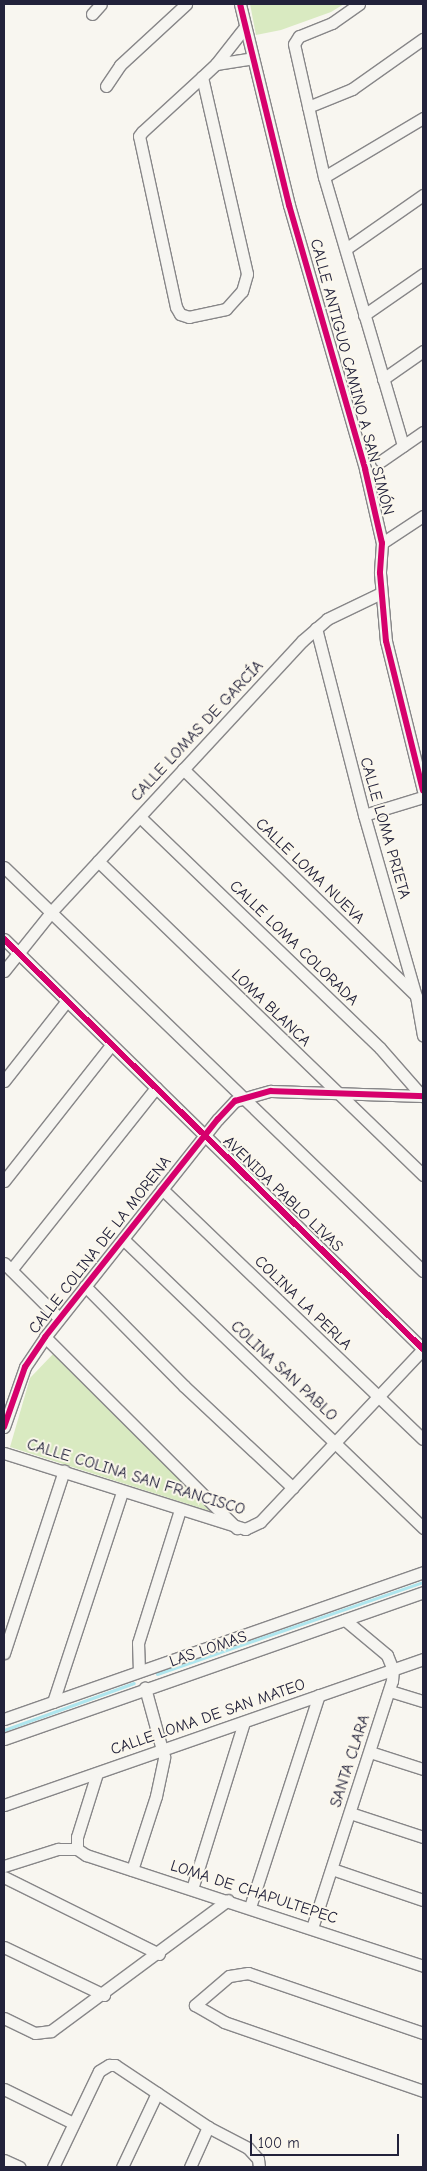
<!DOCTYPE html>
<meta charset="utf-8">
<style>
body{margin:0}
#map{position:relative;width:427px;height:2171px;overflow:hidden;background:#f8f6f0;font-family:"Comic Neue",sans-serif}
div>[style]{position:absolute}
.green>*{inset:0;background:#d9eac1}
.stream>*{height:3px;margin:-1.5px;padding:0 1.5px;transform-origin:1.5px;border-radius:1.5px;background:#afe6ee}
.roads{filter:drop-shadow(1px 0 #878688) drop-shadow(-1px 0 #878688) drop-shadow(0 1px #878688) drop-shadow(0 -1px #878688)}
.minor>*{height:11px;margin:-5.5px;padding:0 5.5px;transform-origin:5.5px;border-radius:5.5px;background:#f6f5f1}
.cycleway>*{height:6px;margin:-3px;padding:0 3px;transform-origin:3px;border-radius:3px;background:#d6006c}
span{translate:-50% -50%;white-space:nowrap;text-align:center;line-height:1.15;-webkit-text-stroke:4px #fbf7ec;paint-order:stroke}
.street-label{font-size:16px;color:#22223b}
.frame{position:absolute;inset:0;border:5px solid #22223b;pointer-events:none}
.scale{position:absolute;left:250px;top:2134px;width:149px;height:22px;box-sizing:border-box;border:2px solid #22223b;border-top:0;padding-left:6px;font-size:15px;line-height:18px;white-space:nowrap;color:#22223b;-webkit-text-stroke:4px #fbf7ec;paint-order:stroke}
</style>
<div id="map">
<div class="green">
<div style="clip-path:polygon(250px 4px,344px 4px,331px 12px,281px 30px,256px 35px)"></div>
<div style="clip-path:polygon(54px 1353px,219px 1514px,10px 1447px,30px 1378px)"></div>
</div>
<div class="stream">
<div style="left:157px;top:1674px;width:281px;rotate:-19.1deg"></div>
<div style="left:4px;top:1730px;width:138px;rotate:-19.9deg"></div>
</div>
<div class="roads">
<div class="minor">
<div style="left:240px;top:4px;width:207px;rotate:76.3deg"></div>
<div style="left:289px;top:205px;width:275px;rotate:73.9deg"></div>
<div style="left:365px;top:469px;width:76px;rotate:77.1deg"></div>
<div style="left:382px;top:543px;width:30px;rotate:94deg"></div>
<div style="left:380px;top:573px;width:68px;rotate:85deg"></div>
<div style="left:386px;top:641px;width:154px;rotate:76.1deg"></div>
<div style="left:359px;top:4px;width:33px;rotate:145deg"></div>
<div style="left:332px;top:23px;width:35px;rotate:158deg"></div>
<div style="left:299px;top:36px;width:9px;rotate:122deg"></div>
<div style="left:294px;top:44px;width:136px;rotate:77.3deg"></div>
<div style="left:324px;top:177px;width:280px;rotate:73.6deg"></div>
<div style="left:92px;top:14px;width:13px;rotate:-48deg"></div>
<div style="left:216px;top:64px;width:37px;rotate:-9deg"></div>
<div style="left:202px;top:77px;width:202px;rotate:77.1deg"></div>
<div style="left:247px;top:274px;width:18px;rotate:106deg"></div>
<div style="left:242px;top:291px;width:24px;rotate:132deg"></div>
<div style="left:226px;top:309px;width:38px;rotate:168deg"></div>
<div style="left:189px;top:317px;width:9px;rotate:-162deg"></div>
<div style="left:180px;top:314px;width:8px;rotate:-120deg"></div>
<div style="left:176px;top:307px;width:175px;rotate:-102.2deg"></div>
<div style="left:139px;top:136px;width:5px;rotate:-53deg"></div>
<div style="left:142px;top:132px;width:81px;rotate:-42.5deg"></div>
<div style="left:202px;top:77px;width:19px;rotate:-43deg"></div>
<div style="left:216px;top:64px;width:47px;rotate:-51.9deg"></div>
<div style="left:106px;top:86px;width:25px;rotate:-56deg"></div>
<div style="left:120px;top:65px;width:90px;rotate:-42.7deg"></div>
<div style="left:308px;top:107px;width:48px;rotate:-22.2deg"></div>
<div style="left:352px;top:89px;width:87px;rotate:-35.2deg"></div>
<div style="left:324px;top:177px;width:115px;rotate:-30.8deg"></div>
<div style="left:347px;top:248px;width:93px;rotate:-34.9deg"></div>
<div style="left:364px;top:315px;width:72px;rotate:-34.8deg"></div>
<div style="left:383px;top:379px;width:49px;rotate:-35deg"></div>
<div style="left:381px;top:461px;width:51px;rotate:-34.6deg"></div>
<div style="left:382px;top:543px;width:49px;rotate:-33.4deg"></div>
<div style="left:316px;top:628px;width:193px;rotate:75.6deg"></div>
<div style="left:364px;top:815px;width:188px;rotate:74deg"></div>
<div style="left:416px;top:996px;width:40px;rotate:80deg"></div>
<div style="left:183px;top:769px;width:324px;rotate:44.2deg"></div>
<div style="left:364px;top:815px;width:62px;rotate:-17deg"></div>
<div style="left:140px;top:817px;width:333px;rotate:43.9deg"></div>
<div style="left:380px;top:1048px;width:64px;rotate:48.8deg"></div>
<div style="left:98px;top:861px;width:452px;rotate:44deg"></div>
<div style="left:4px;top:867px;width:582px;rotate:43.96deg"></div>
<div style="left:4px;top:939px;width:586px;rotate:44.38deg"></div>
<div style="left:4px;top:971px;width:77px;rotate:-51.3deg"></div>
<div style="left:52px;top:911px;width:368px;rotate:-47.2deg"></div>
<div style="left:302px;top:641px;width:33px;rotate:-41deg"></div>
<div style="left:327px;top:619px;width:60px;rotate:-25.7deg"></div>
<div style="left:4px;top:1081px;width:100px;rotate:-51.9deg"></div>
<div style="left:4px;top:1181px;width:173px;rotate:-51.8deg"></div>
<div style="left:162px;top:1189px;width:361px;rotate:43.8deg"></div>
<div style="left:123px;top:1239px;width:417px;rotate:43.9deg"></div>
<div style="left:4px;top:1263px;width:78px;rotate:45deg"></div>
<div style="left:11px;top:1270px;width:233px;rotate:-51.5deg"></div>
<div style="left:85px;top:1286px;width:141px;rotate:45.3deg"></div>
<div style="left:184px;top:1386px;width:149px;rotate:43.1deg"></div>
<div style="left:45px;top:1337px;width:271px;rotate:44.9deg"></div>
<div style="left:4px;top:1427px;width:64px;rotate:-70.7deg"></div>
<div style="left:25px;top:1367px;width:36px;rotate:-56deg"></div>
<div style="left:45px;top:1337px;width:278px;rotate:-51.6deg"></div>
<div style="left:218px;top:1119px;width:25px;rotate:-47deg"></div>
<div style="left:235px;top:1101px;width:37px;rotate:-16deg"></div>
<div style="left:271px;top:1091px;width:152px;rotate:1.9deg"></div>
<div style="left:4px;top:1453px;width:253px;rotate:17.5deg"></div>
<div style="left:245px;top:1529px;width:17px;rotate:-25deg"></div>
<div style="left:260px;top:1522px;width:238px;rotate:-46.7deg"></div>
<div style="left:4px;top:1653px;width:192px;rotate:-71.8deg"></div>
<div style="left:139px;top:1671px;width:28px;rotate:-92deg"></div>
<div style="left:138px;top:1643px;width:139px;rotate:-72.5deg"></div>
<div style="left:390px;top:1691px;width:34px;rotate:17deg"></div>
<div style="left:53px;top:1702px;width:221px;rotate:-71.8deg"></div>
<div style="left:4px;top:1719px;width:444px;rotate:-19.3deg"></div>
<div style="left:4px;top:1739px;width:444px;rotate:-19.3deg"></div>
<div style="left:370px;top:1752px;width:56px;rotate:17.8deg"></div>
<div style="left:4px;top:1805px;width:444px;rotate:-19.2deg"></div>
<div style="left:350px;top:1813px;width:77px;rotate:18.2deg"></div>
<div style="left:77px;top:1849px;width:11px;rotate:34deg"></div>
<div style="left:86px;top:1855px;width:355px;rotate:18.2deg"></div>
<div style="left:77px;top:1849px;width:12px;rotate:-90deg"></div>
<div style="left:77px;top:1837px;width:67px;rotate:-72.6deg"></div>
<div style="left:4px;top:1866px;width:57px;rotate:-17.5deg"></div>
<div style="left:58px;top:1849px;width:19px"></div>
<div style="left:332px;top:1869px;width:96px;rotate:18.8deg"></div>
<div style="left:132px;top:1870px;width:78px;rotate:-72deg"></div>
<div style="left:156px;top:1796px;width:40px;rotate:-78deg"></div>
<div style="left:164px;top:1757px;width:72px;rotate:-105.4deg"></div>
<div style="left:4px;top:1877px;width:173px;rotate:26.4deg"></div>
<div style="left:192px;top:1889px;width:175px;rotate:-72.7deg"></div>
<div style="left:250px;top:1907px;width:223px;rotate:-72deg"></div>
<div style="left:312px;top:1928px;width:260px;rotate:-72.1deg"></div>
<div style="left:392px;top:1681px;width:11px;rotate:-85deg"></div>
<div style="left:393px;top:1670px;width:16px;rotate:-112deg"></div>
<div style="left:387px;top:1655px;width:55px;rotate:-140.2deg"></div>
<div style="left:4px;top:1947px;width:111px;rotate:25.6deg"></div>
<div style="left:4px;top:2018px;width:34px;rotate:26deg"></div>
<div style="left:35px;top:2033px;width:16px;rotate:-7deg"></div>
<div style="left:51px;top:2031px;width:220px;rotate:-36.5deg"></div>
<div style="left:423px;top:2033px;width:185px;rotate:-161.1deg"></div>
<div style="left:248px;top:1973px;width:19px;rotate:171deg"></div>
<div style="left:229px;top:1976px;width:45px;rotate:139.5deg"></div>
<div style="left:195px;top:2005px;width:34px;rotate:30deg"></div>
<div style="left:224px;top:2022px;width:211px;rotate:19.1deg"></div>
<div style="left:4px;top:2089px;width:77px;rotate:26.2deg"></div>
<div style="left:4px;top:2160px;width:17px;rotate:24deg"></div>
<div style="left:53px;top:2167px;width:106px;rotate:-64.4deg"></div>
<div style="left:99px;top:2071px;width:12px;rotate:-31deg"></div>
<div style="left:109px;top:2065px;width:6px"></div>
<div style="left:115px;top:2065px;width:112px;rotate:33.7deg"></div>
<div style="left:208px;top:2127px;width:45px;rotate:27.7deg"></div>
<div style="left:248px;top:2148px;width:15px;rotate:48deg"></div>
<div style="left:258px;top:2159px;width:8px;rotate:83deg"></div>
<div style="left:122px;top:2167px;width:82px;rotate:-64.7deg"></div>
<div style="left:190px;top:2167px;width:44px;rotate:-65.8deg"></div>
</div>
</div>
<div class="cycleway">
<div style="left:240px;top:4px;width:207px;rotate:76.3deg"></div>
<div style="left:289px;top:205px;width:275px;rotate:73.9deg"></div>
<div style="left:365px;top:469px;width:76px;rotate:77.1deg"></div>
<div style="left:382px;top:543px;width:30px;rotate:94deg"></div>
<div style="left:380px;top:573px;width:68px;rotate:85deg"></div>
<div style="left:386px;top:641px;width:154px;rotate:76.1deg"></div>
<div style="left:4px;top:939px;width:586px;rotate:44.38deg"></div>
<div style="left:4px;top:1427px;width:64px;rotate:-70.7deg"></div>
<div style="left:25px;top:1367px;width:36px;rotate:-56deg"></div>
<div style="left:45px;top:1337px;width:278px;rotate:-51.6deg"></div>
<div style="left:218px;top:1119px;width:25px;rotate:-47deg"></div>
<div style="left:235px;top:1101px;width:37px;rotate:-16deg"></div>
<div style="left:271px;top:1091px;width:152px;rotate:1.9deg"></div>
</div>
<div class="street-label">
<span style="left:352px;top:377px;rotate:75deg">CALLE ANTIGUO CAMINO A SAN SIMÓN</span>
<span style="left:197px;top:731px;rotate:-47deg">CALLE LOMAS DE GARCÍA</span>
<span style="left:385px;top:828px;rotate:74deg">CALLE LOMA PRIETA</span>
<span style="left:310px;top:871px;rotate:44deg">CALLE LOMA NUEVA</span>
<span style="left:294px;top:943px;rotate:44deg">CALLE LOMA COLORADA</span>
<span style="left:271px;top:1008px;rotate:44deg">LOMA BLANCA</span>
<span style="left:283px;top:1194px;rotate:44deg">AVENIDA PABLO LIVAS</span>
<span style="left:100px;top:1245px;rotate:-52deg">CALLE COLINA DE LA MORENA</span>
<span style="left:303px;top:1303px;rotate:44deg">COLINA LA PERLA</span>
<span style="left:284px;top:1371px;rotate:43deg">COLINA SAN PABLO</span>
<span style="left:136px;top:1477px;rotate:17deg">CALLE COLINA SAN FRANCISCO</span>
<span style="left:208px;top:1649px;rotate:-19deg">LAS LOMAS</span>
<span style="left:208px;top:1717px;rotate:-19deg">CALLE LOMA DE SAN MATEO</span>
<span style="left:350px;top:1761px;rotate:-72deg">SANTA CLARA</span>
<span style="left:254px;top:1892px;rotate:18deg">LOMA DE CHAPULTEPEC</span>
</div>
<div class="frame"></div>
<div class="scale">100 m</div>
</div>
